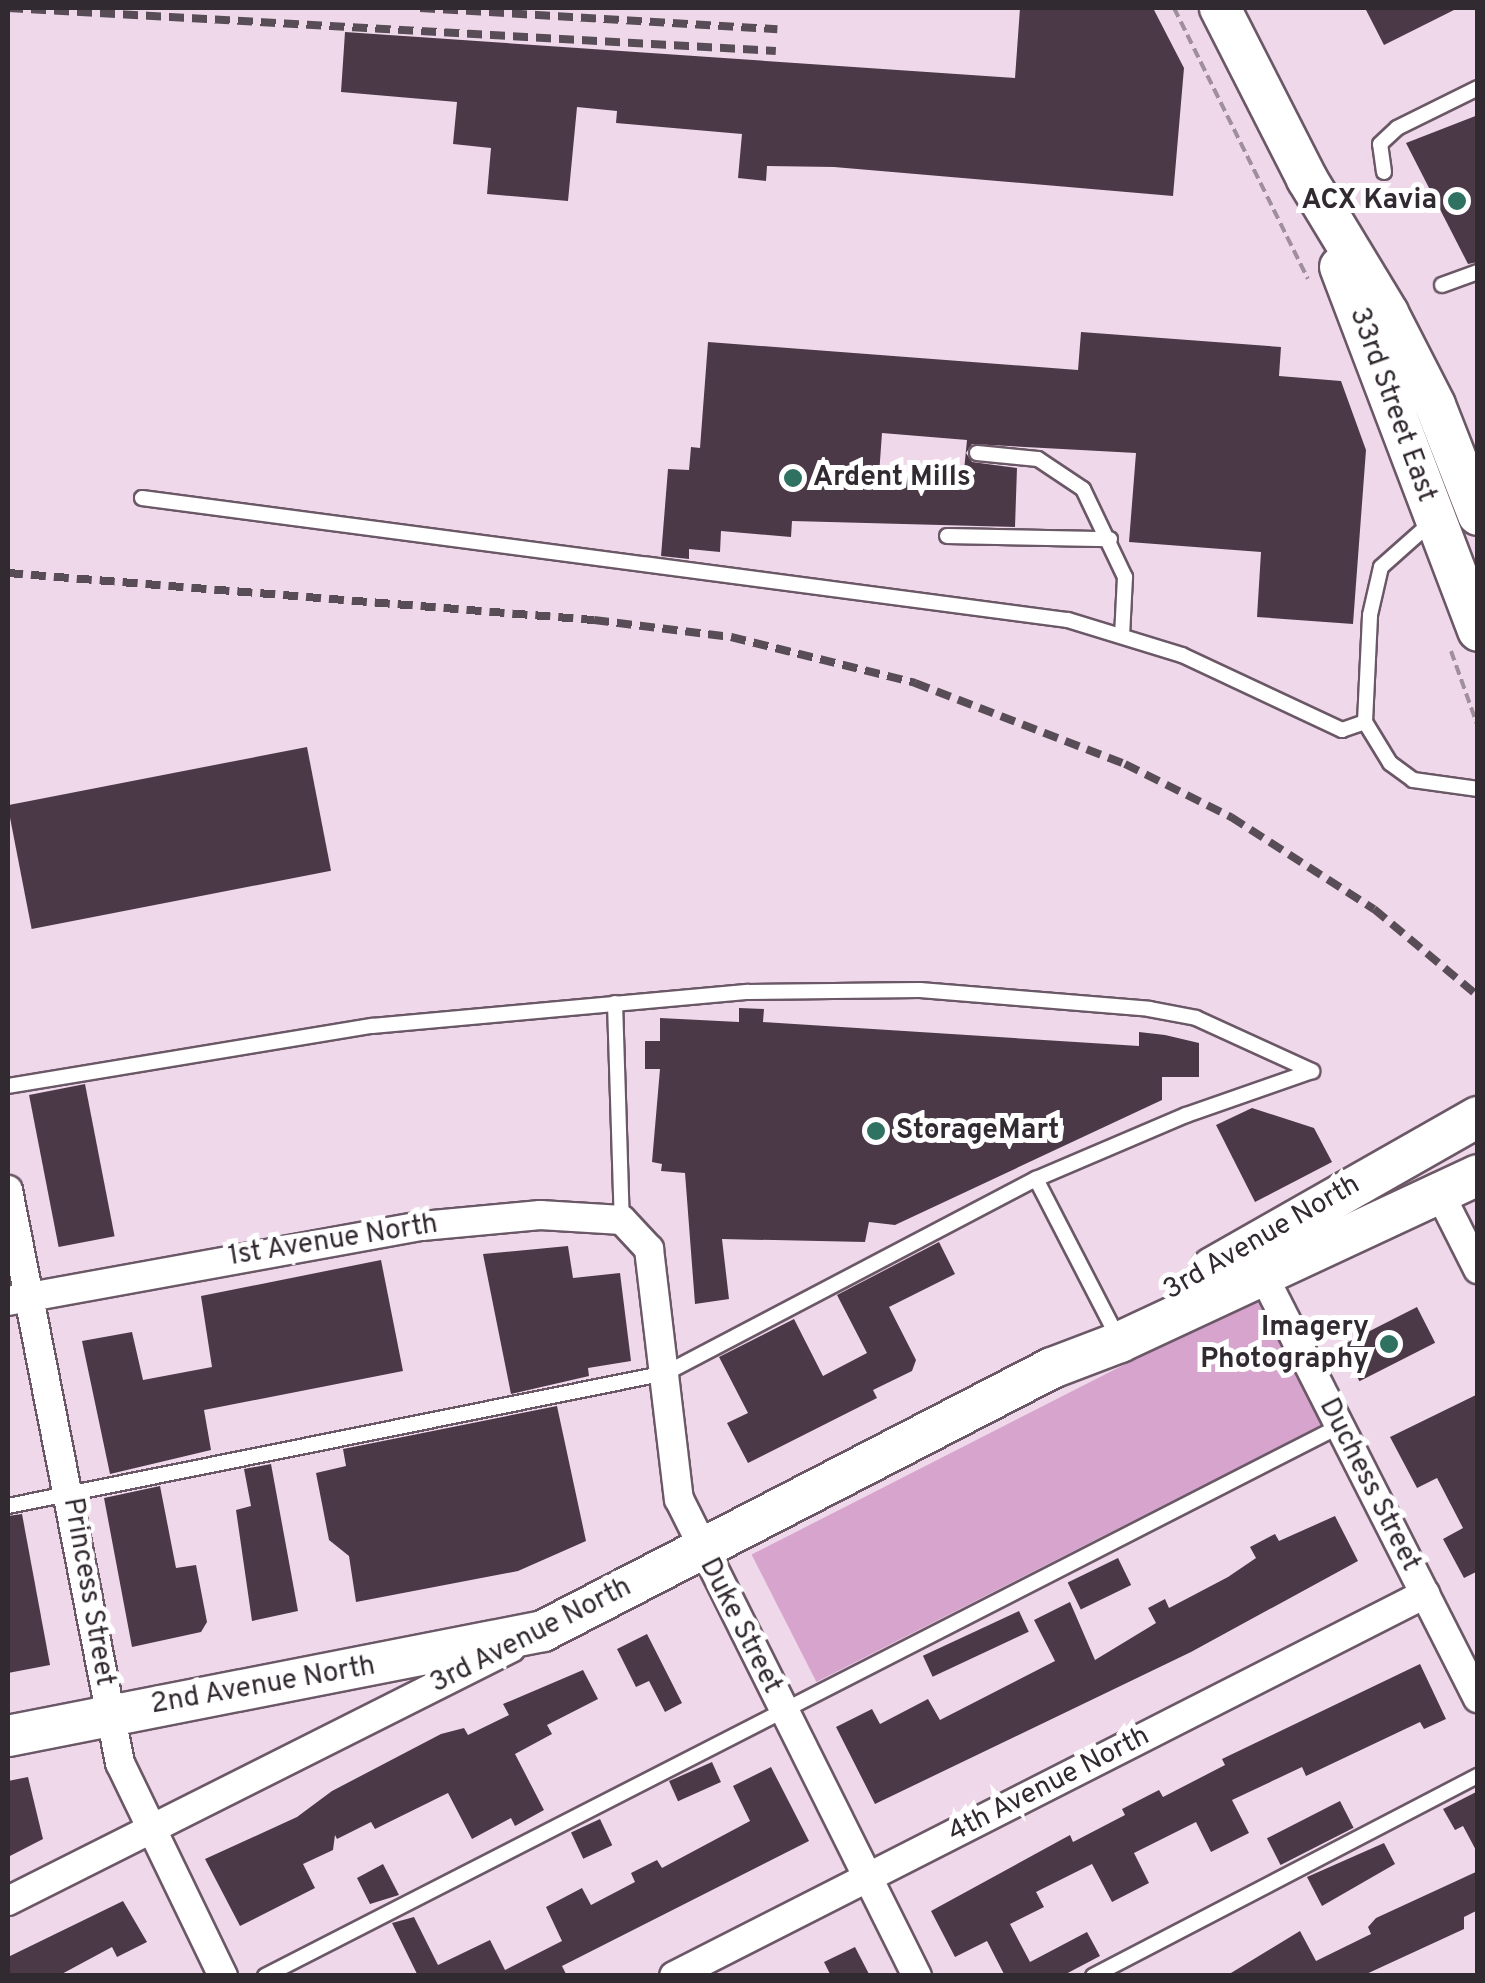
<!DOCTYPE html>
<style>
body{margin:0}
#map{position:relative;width:1485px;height:1983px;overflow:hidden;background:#efd8ea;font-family:Overpass,sans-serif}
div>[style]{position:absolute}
.green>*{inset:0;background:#d6a4cc;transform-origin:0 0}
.building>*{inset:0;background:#4c3948;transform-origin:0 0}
.path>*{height:4px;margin-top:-2px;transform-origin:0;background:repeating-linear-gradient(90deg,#9f8e9c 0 10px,transparent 0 15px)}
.roads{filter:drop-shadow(2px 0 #6b5867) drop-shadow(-2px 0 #6b5867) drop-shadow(0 2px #6b5867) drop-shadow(0 -2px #6b5867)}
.lane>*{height:14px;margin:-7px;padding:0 7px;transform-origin:7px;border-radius:7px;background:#fff}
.street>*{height:28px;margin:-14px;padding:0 14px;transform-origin:14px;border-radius:14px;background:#fff}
.secondary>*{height:40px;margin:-20px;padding:0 20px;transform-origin:20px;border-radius:20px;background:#fff}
.rail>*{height:8px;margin-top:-4px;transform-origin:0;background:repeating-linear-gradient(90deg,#584d56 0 15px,transparent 0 23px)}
.dots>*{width:28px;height:28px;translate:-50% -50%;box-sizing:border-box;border:5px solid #fff;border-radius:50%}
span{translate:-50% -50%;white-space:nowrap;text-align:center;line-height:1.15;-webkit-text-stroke:10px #fff;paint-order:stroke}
.poi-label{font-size:28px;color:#322a31;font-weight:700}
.right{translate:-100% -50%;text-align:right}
.left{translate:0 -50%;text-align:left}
.street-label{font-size:28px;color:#322a31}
.frame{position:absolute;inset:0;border:10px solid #322a31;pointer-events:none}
</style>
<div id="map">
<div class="green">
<div style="left:1263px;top:1294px;width:143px;height:574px;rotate:63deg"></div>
</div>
<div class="building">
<div style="clip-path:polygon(1020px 8px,1153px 8px,1184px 68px,1173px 196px,834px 167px,767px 166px,766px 181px,738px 178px,742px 134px,616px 123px,617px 111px,577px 107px,568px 201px,487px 194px,491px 148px,453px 144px,457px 102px,341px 92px,345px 32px,1015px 78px)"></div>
<div style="clip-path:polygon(1365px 8px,1458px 8px,1384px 45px)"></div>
<div style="clip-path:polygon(1478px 115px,1478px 262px,1468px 264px,1406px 143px)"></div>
<div style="clip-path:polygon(evenodd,1081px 332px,1281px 347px,1279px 376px,1341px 381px,1366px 450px,1353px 624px,1257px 617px,1261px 552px,1129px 542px,1136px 453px,972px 444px,966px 453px,972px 462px,1017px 468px,1015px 527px,792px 521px,791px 537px,721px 531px,720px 552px,689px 549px,689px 559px,661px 556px,668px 469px,689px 470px,691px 447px,700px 448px,708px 342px,1078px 370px,1081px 332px,882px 433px,967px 440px,963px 481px,879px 475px,882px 433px)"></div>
<div style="left:307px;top:747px;width:126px;height:305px;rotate:79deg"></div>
<div style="clip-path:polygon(739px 1008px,764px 1009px,763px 1022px,1139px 1046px,1139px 1032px,1165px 1035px,1199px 1043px,1199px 1077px,1162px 1077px,1162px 1100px,895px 1225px,869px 1222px,865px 1242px,722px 1239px,729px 1299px,695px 1304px,685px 1173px,661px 1171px,662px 1164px,652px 1162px,660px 1069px,645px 1069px,645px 1041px,660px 1041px,660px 1018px,739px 1022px)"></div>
<div style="left:85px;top:1084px;width:155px;height:57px;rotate:79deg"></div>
<div style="clip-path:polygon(1252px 1108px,1314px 1128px,1332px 1162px,1255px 1202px,1216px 1125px)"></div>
<div style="clip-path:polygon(939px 1242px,955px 1274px,889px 1307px,916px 1360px,912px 1371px,873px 1390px,877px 1398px,748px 1463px,727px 1423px,748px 1413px,719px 1357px,794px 1319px,823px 1376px,867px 1353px,837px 1295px)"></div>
<div style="clip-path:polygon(568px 1246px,573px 1278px,620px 1273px,631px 1361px,588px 1368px,589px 1376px,511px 1394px,483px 1254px)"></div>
<div style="clip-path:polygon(381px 1260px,403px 1371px,204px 1410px,211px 1450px,110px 1474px,82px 1341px,132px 1332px,143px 1380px,212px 1367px,201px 1296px)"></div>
<div style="left:1417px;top:1307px;width:40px;height:85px;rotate:63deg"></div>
<div style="clip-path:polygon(1478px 1394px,1478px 1571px,1464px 1578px,1443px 1539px,1463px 1528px,1437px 1478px,1417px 1488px,1390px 1437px)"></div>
<div style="clip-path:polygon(557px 1406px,586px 1541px,518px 1571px,356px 1602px,349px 1556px,329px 1540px,316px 1473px,346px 1466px,343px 1449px)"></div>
<div style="clip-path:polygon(271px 1464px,298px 1611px,252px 1621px,236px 1510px,251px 1506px,244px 1469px)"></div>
<div style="clip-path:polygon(160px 1486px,176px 1568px,196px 1565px,207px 1622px,201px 1632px,132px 1647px,104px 1498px)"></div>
<div style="clip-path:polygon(22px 1514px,50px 1665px,8px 1673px,8px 1516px)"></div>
<div style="clip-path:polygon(1335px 1516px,1358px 1561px,1191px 1652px,875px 1804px,836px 1727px,872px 1709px,880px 1724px,928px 1699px,940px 1720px,1055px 1661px,1034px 1620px,1070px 1602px,1095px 1660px,1156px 1623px,1148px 1608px,1165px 1599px,1169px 1608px,1228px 1577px,1256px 1558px,1250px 1547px,1275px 1534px,1279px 1541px)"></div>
<div style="left:1118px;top:1558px;width:30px;height:56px;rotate:64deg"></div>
<div style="left:1019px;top:1611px;width:23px;height:106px;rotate:65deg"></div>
<div style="clip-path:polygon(647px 1634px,682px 1703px,665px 1712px,649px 1681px,636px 1687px,617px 1649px)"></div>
<div style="clip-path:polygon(1420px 1664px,1446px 1719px,1424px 1729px,1420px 1722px,1306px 1776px,1302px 1767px,1232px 1800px,1249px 1833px,1211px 1852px,1196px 1822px,1134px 1853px,1149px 1883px,1112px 1902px,1092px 1864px,1036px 1892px,1044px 1907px,1010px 1924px,1030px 1962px,1087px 1932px,1100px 1956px,1062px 1976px,1005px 1976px,987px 1941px,955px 1957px,931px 1911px,1070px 1835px,1073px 1842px,1125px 1815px,1122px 1809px,1159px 1790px,1163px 1797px,1225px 1765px,1222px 1759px)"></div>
<div style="clip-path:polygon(583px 1670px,598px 1699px,547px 1725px,552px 1734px,515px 1754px,544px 1810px,515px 1826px,511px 1818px,472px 1839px,448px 1793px,375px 1829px,371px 1822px,337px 1839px,335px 1835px,333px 1850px,303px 1864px,315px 1888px,240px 1926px,205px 1859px,297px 1817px,332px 1791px,441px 1734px,464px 1728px,468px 1735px,509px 1715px,503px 1704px)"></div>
<div style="left:712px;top:1762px;width:22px;height:47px;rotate:66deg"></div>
<div style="clip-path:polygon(771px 1767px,809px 1841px,562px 1966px,567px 1976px,418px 1976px,392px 1923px,414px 1917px,438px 1965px,490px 1940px,505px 1970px,562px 1941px,546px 1907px,582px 1888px,591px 1905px,635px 1882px,631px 1873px,657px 1860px,662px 1868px,750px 1821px,733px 1786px)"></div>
<div style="clip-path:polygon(28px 1777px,43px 1839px,8px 1857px,8px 1781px)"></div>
<div style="clip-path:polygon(1478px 1791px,1478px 1854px,1463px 1826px,1455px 1830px,1443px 1809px)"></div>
<div style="left:1340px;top:1801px;width:30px;height:82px;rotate:63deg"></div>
<div style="left:600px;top:1819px;width:29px;height:32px;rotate:65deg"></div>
<div style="clip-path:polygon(1384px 1843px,1395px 1864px,1322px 1906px,1307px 1877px)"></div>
<div style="clip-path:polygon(383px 1864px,399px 1895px,370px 1904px,357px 1878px)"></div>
<div style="clip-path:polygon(1478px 1871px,1478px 1910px,1464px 1917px,1464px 1929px,1362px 1976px,1226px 1976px,1300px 1931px,1316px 1961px,1371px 1934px,1368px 1927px,1376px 1918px)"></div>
<div style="clip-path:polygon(123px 1901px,147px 1942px,117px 1957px,112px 1947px,58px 1976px,8px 1976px,8px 1957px)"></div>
<div style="clip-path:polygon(855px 1947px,870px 1976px,831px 1976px,824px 1962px)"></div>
</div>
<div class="path">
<div style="left:1174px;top:8px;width:302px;rotate:63.7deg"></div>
<div style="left:1451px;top:651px;width:81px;rotate:70.4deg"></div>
</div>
<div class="roads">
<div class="lane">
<div style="left:1384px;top:172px;width:28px;rotate:-98deg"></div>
<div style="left:1380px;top:144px;width:23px;rotate:-43deg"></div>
<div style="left:1397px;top:128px;width:90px;rotate:-26.3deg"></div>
<div style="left:1442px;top:285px;width:38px;rotate:-20deg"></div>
<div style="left:977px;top:453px;width:61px;rotate:5.6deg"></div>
<div style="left:1038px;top:459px;width:54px;rotate:33.7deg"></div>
<div style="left:1083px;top:489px;width:98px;rotate:64.5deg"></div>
<div style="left:1125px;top:577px;width:59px;rotate:92.9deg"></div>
<div style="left:142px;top:498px;width:934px;rotate:7.51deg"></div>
<div style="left:1068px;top:620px;width:119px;rotate:17.1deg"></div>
<div style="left:1182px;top:655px;width:177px;rotate:25.1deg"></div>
<div style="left:1342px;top:730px;width:24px;rotate:-19deg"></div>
<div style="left:1365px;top:722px;width:107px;rotate:-87.3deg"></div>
<div style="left:1370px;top:615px;width:49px;rotate:-77.1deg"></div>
<div style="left:1381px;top:567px;width:71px;rotate:-41.6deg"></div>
<div style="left:947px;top:536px;width:163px;rotate:1.1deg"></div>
<div style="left:1365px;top:722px;width:48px;rotate:58.6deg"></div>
<div style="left:1390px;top:763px;width:29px;rotate:36deg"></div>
<div style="left:1413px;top:780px;width:66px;rotate:7.9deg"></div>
<div style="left:615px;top:1003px;width:217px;rotate:88.2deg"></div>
<div style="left:8px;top:1086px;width:369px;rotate:-9.4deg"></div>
<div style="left:372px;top:1026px;width:378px;rotate:-5.2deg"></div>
<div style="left:748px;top:992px;width:172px;rotate:-0.7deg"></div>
<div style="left:920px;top:990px;width:230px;rotate:4.7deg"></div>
<div style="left:1149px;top:1009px;width:48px;rotate:10.8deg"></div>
<div style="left:1196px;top:1018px;width:128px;rotate:24.6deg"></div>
<div style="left:1036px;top:1179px;width:163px;rotate:62.7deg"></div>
<div style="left:8px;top:1506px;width:671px;rotate:-11.43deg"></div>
<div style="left:666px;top:1373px;width:418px;rotate:-27.7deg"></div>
<div style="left:1036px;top:1179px;width:163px;rotate:-23.1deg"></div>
<div style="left:1186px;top:1115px;width:133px;rotate:-19.2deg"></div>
<div style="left:265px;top:1976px;width:1208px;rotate:-27.1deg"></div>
<div style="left:1093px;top:1976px;width:434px;rotate:-27.5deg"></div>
</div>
<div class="street">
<div style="left:1437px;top:1188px;width:91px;rotate:63.2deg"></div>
<div style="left:8px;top:1190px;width:584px;rotate:78.94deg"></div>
<div style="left:120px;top:1763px;width:237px;rotate:64.2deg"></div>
<div style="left:1261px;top:1271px;width:479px;rotate:63.1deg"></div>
<div style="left:8px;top:1301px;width:421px;rotate:-10.3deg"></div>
<div style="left:422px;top:1226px;width:119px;rotate:-5.3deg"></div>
<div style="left:540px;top:1215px;width:82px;rotate:3.5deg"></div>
<div style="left:622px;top:1220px;width:40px;rotate:47deg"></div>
<div style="left:649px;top:1249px;width:252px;rotate:83.2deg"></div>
<div style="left:679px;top:1499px;width:533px;rotate:63.48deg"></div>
<div style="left:8px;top:1901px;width:563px;rotate:-26.7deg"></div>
<div style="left:674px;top:1976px;width:843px;rotate:-26.96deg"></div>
</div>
<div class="secondary">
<div style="left:1220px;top:8px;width:192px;rotate:63deg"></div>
<div style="left:1307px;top:179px;width:157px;rotate:58.8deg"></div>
<div style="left:1388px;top:313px;width:103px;rotate:62.9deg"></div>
<div style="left:1435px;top:405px;width:118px;rotate:68.6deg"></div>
<div style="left:1340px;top:267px;width:389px;rotate:69.2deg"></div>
<div style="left:1212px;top:1268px;width:306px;rotate:-29.6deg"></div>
<div style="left:8px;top:1736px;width:545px;rotate:-11.1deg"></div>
<div style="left:543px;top:1631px;width:573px;rotate:-27.33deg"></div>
<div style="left:1052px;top:1368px;width:73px;rotate:-20.9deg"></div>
<div style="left:1120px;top:1342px;width:395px;rotate:-25deg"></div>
</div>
</div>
<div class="rail">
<div style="left:8px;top:8px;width:769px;rotate:3.2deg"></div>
<div style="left:420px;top:8px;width:358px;rotate:3.4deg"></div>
<div style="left:8px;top:573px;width:588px;rotate:4.59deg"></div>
<div style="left:594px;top:620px;width:138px;rotate:7.1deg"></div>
<div style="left:731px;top:637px;width:190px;rotate:14deg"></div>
<div style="left:915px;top:683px;width:225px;rotate:21.1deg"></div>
<div style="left:1125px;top:764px;width:119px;rotate:26.6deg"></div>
<div style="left:1231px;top:817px;width:170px;rotate:32.8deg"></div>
<div style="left:1374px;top:909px;width:136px;rotate:39.9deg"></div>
</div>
<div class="dots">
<div style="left:1457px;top:201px;background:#307262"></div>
<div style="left:793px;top:478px;background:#307262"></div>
<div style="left:876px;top:1131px;background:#307262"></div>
<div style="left:1389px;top:1344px;background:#307262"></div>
</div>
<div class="poi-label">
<span class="right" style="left:1437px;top:201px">ACX Kavia</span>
<span class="left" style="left:813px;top:478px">Ardent Mills</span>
<span class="left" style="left:896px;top:1131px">StorageMart</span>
<span class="right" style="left:1369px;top:1344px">Imagery<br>Photography</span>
</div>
<div class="street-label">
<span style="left:1392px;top:405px;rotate:70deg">33rd Street East</span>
<span style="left:1262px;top:1238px;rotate:-30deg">3rd Avenue North</span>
<span style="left:333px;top:1241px;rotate:-9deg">1st Avenue North</span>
<span style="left:1369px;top:1485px;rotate:63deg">Duchess Street</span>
<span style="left:88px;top:1592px;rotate:80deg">Princess Street</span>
<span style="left:740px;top:1626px;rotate:63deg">Duke Street</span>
<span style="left:531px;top:1636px;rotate:-27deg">3rd Avenue North</span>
<span style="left:263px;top:1686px;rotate:-10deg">2nd Avenue North</span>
<span style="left:1049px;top:1785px;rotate:-27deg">4th Avenue North</span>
</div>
<div class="frame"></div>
</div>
